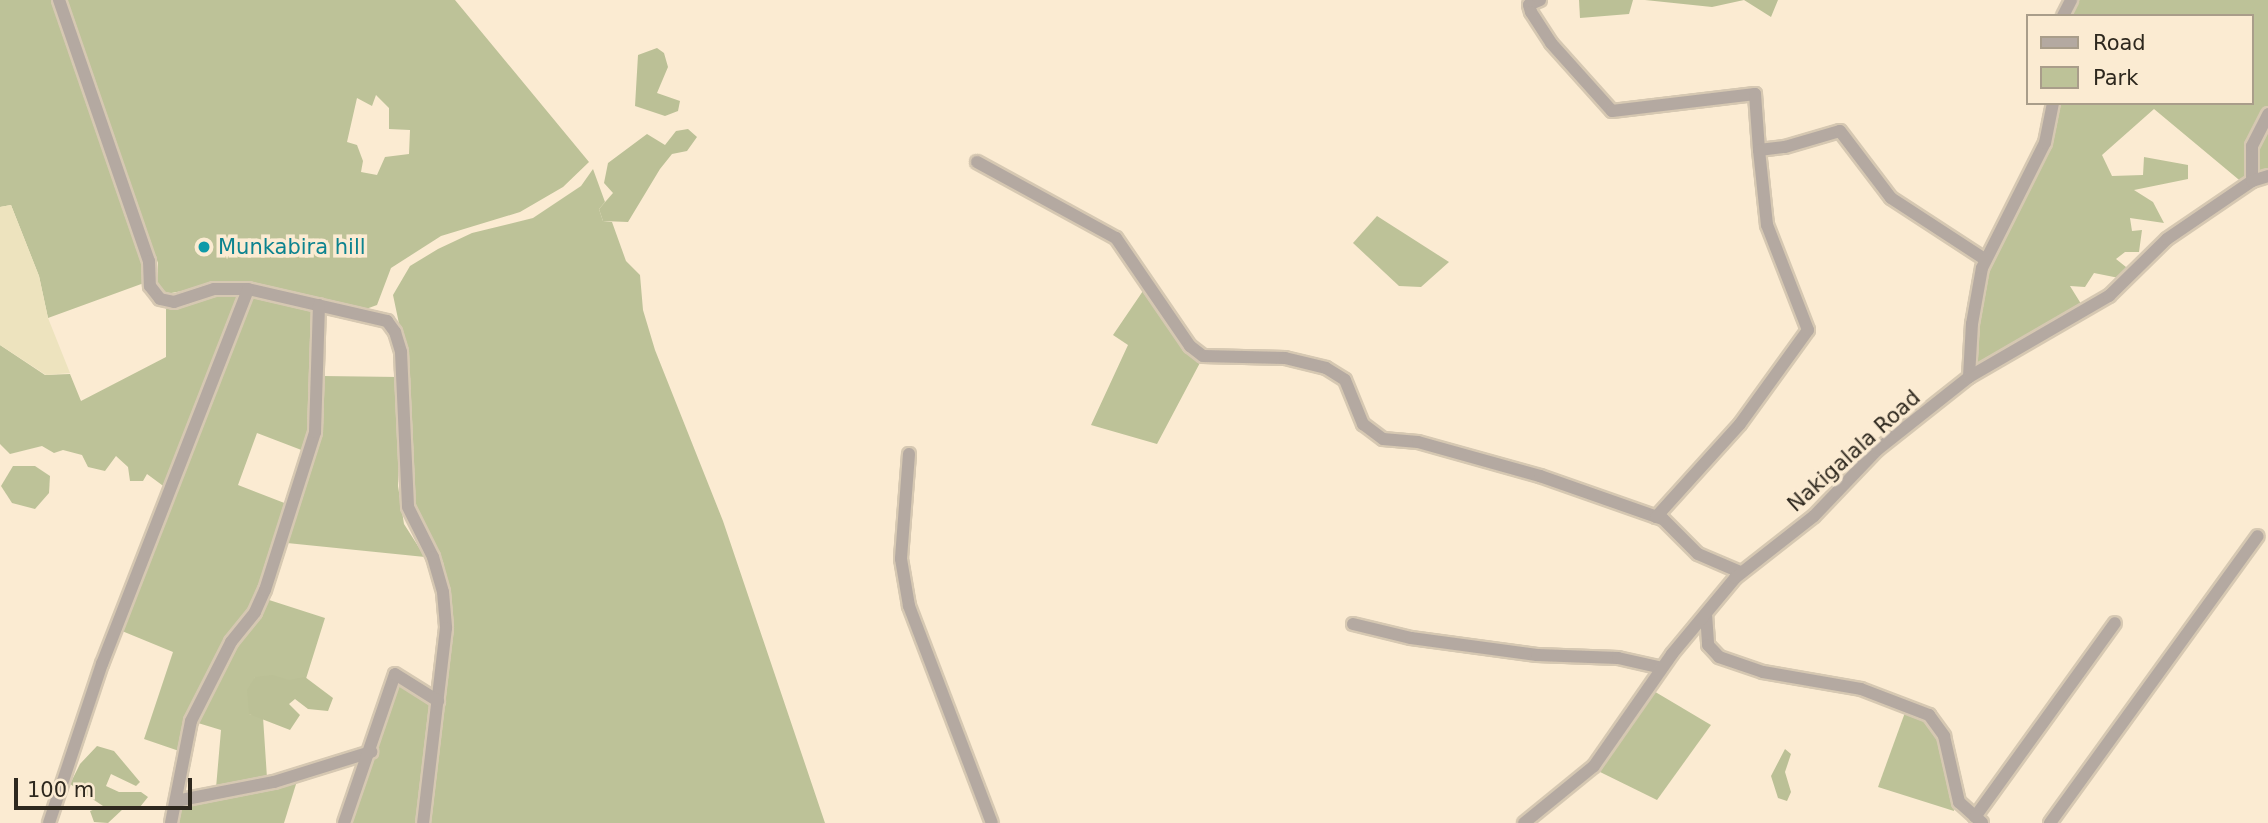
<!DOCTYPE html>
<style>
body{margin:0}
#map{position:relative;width:2268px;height:823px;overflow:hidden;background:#fbebd2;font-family:"DejaVu Sans",sans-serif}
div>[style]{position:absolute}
.green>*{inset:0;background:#bdc298}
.forest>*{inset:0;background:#bbc096}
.sand>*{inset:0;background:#ede3be}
.roads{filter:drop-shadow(2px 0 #d6c8b2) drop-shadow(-2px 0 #d6c8b2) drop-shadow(0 2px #d6c8b2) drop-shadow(0 -2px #d6c8b2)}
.minor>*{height:12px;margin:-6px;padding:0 6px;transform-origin:6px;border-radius:6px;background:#b4a9a1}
.dots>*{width:19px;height:19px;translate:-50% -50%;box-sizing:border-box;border:4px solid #fbebd2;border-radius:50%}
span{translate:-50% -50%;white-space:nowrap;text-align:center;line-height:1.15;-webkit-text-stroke:7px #fbebd2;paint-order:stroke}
.culture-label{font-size:21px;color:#0d838f}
.left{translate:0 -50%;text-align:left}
.street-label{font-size:21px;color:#2e281e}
.legend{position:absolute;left:2026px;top:14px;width:228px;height:91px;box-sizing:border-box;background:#fbebd2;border:2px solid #a99d8a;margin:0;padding:9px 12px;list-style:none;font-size:21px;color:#2e281e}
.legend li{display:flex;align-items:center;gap:14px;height:35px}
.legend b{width:35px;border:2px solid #a99d8a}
.scale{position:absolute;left:14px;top:778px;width:178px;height:32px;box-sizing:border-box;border:4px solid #2e281e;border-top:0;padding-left:9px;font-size:21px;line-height:24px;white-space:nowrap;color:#2e281e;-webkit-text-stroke:5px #fbebd2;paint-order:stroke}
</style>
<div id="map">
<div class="green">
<div style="clip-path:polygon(0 0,55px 0,142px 255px,144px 283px,48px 318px,39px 276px,11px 205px,0 207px)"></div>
<div style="clip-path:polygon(evenodd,65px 0,455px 0,589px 162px,563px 187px,520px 212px,441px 236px,391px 268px,377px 305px,366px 309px,235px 281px,166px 294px,158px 285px,158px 263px,65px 0,376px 95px,389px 108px,389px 129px,410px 130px,409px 154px,385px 157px,377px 175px,361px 172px,363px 161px,357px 145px,347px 142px,357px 98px,372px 106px,376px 95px)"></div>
<div style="clip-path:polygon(2074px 0,2268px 0,2268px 173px,2244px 184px,2154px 109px,2102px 155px,2112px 176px,2143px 175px,2144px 157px,2188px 165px,2188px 179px,2134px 190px,2153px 202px,2164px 223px,2130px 218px,2132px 231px,2142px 230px,2139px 252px,2125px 252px,2116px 259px,2126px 267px,2124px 279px,2094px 273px,2085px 287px,2070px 286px,2083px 307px,1977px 367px,1983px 277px,2058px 103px,2252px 103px,2252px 16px,2067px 16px)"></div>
<div style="clip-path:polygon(593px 169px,605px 202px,599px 209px,603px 221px,612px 222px,626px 261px,640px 275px,643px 310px,655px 350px,723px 521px,825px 823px,428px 823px,452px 618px,443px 562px,412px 500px,410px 376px,393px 295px,410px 266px,438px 249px,472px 233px,533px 218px,581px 186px)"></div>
<div style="clip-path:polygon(1377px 216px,1449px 262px,1421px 287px,1399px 286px,1353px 243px)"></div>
<div style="clip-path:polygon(1147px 285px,1202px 359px,1157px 444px,1091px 425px,1128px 345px,1113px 335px)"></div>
<div style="clip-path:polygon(242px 292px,166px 488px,147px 474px,143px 481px,130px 481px,128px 467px,116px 456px,105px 471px,88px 467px,82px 455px,63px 450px,54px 453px,42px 446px,10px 454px,0 444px,0 345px,45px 375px,70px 374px,81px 401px,166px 357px,166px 309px,199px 296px)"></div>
<div style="clip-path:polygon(250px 294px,314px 309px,311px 421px,304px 451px,257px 433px,238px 485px,287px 504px,252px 607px,229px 632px,197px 692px,182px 752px,144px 739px,173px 652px,122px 631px)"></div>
<div style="clip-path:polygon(323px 376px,399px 377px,398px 486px,404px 524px,425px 557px,287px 543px,318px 440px)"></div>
<div style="clip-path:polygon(13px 466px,35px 466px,50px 476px,49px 493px,35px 509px,12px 503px,1px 486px)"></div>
<div style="clip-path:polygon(266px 599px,325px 618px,304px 685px,255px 677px,249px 714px,263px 717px,267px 778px,216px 788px,221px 730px,198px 723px,233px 644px)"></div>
<div style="clip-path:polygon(398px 680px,433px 705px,416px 823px,350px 823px)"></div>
<div style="clip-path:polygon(1652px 690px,1711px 725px,1657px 800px,1596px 770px)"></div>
<div style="clip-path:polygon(1907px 707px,1948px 735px,1954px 811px,1878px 787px)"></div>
<div style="clip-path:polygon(297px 781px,284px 823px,175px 823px,183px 804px)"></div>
</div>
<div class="forest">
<div style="clip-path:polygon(1579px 0,1633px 0,1629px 14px,1580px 18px)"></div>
<div style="clip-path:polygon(1645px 0,1778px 0,1771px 17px,1744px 0,1712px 7px)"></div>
<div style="clip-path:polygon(657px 48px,664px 53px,668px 67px,657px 93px,680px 101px,678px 111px,665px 116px,635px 106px,638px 55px)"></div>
<div style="clip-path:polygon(688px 129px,697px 137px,687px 151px,672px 154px,660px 169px,628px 222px,603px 221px,599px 209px,613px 193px,604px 183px,608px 163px,647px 134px,665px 145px,676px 131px)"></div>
<div style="clip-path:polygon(273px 675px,289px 680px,305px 677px,333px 698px,328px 711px,308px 709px,295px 699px,289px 704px,300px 715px,290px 730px,249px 714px,247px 690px,255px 677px)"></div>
<div style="clip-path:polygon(97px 746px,114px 751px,140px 782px,136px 786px,111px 774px,106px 786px,119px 792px,141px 792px,148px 797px,140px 807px,123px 809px,108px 823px,94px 822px,90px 811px,103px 806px,70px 784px,80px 764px)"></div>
<div style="clip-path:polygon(1785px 749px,1791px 754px,1785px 772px,1791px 792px,1787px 801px,1778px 798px,1771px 776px)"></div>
</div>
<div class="sand">
<div style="clip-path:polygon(11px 205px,39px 276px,48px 318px,70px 373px,46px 375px,0 345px,0 207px)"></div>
</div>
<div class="roads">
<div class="minor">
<div style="left:59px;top:0;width:276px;rotate:71deg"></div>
<div style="left:149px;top:261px;width:25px;rotate:88deg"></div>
<div style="left:150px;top:286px;width:16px;rotate:52deg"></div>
<div style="left:160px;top:299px;width:14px;rotate:12deg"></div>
<div style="left:174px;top:302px;width:42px;rotate:-18deg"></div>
<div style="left:214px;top:289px;width:34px"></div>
<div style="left:248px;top:289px;width:143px;rotate:13deg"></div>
<div style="left:387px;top:321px;width:14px;rotate:54deg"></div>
<div style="left:395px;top:332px;width:21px;rotate:73deg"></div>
<div style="left:401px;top:352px;width:155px;rotate:87.4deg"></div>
<div style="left:408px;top:507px;width:56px;rotate:63.4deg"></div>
<div style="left:433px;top:557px;width:36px;rotate:74deg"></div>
<div style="left:443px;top:592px;width:36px;rotate:85deg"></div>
<div style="left:446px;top:628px;width:196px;rotate:96.7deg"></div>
<div style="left:1540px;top:0;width:12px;rotate:156deg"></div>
<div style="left:1529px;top:5px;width:7px;rotate:74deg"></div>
<div style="left:1531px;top:12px;width:37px;rotate:57deg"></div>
<div style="left:1551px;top:43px;width:91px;rotate:48.1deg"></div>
<div style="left:1612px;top:111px;width:144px;rotate:-6.8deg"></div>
<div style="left:1755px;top:94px;width:56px;rotate:85.9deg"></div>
<div style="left:1759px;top:150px;width:26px;rotate:-7deg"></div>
<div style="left:1785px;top:147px;width:57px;rotate:-16.2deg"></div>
<div style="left:1840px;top:131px;width:84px;rotate:52.7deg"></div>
<div style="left:1891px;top:198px;width:113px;rotate:33.1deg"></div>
<div style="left:2063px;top:16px;width:18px;rotate:-63deg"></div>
<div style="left:977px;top:162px;width:158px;rotate:28.7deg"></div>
<div style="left:1116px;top:238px;width:131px;rotate:55.6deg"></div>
<div style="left:1190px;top:346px;width:16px;rotate:38deg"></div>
<div style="left:1203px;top:356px;width:82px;rotate:1.4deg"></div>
<div style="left:1285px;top:358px;width:42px;rotate:13.7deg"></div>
<div style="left:1326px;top:368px;width:22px;rotate:32deg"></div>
<div style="left:1345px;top:380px;width:48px;rotate:67.8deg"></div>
<div style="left:1363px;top:424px;width:25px;rotate:37deg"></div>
<div style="left:1383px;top:439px;width:35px;rotate:5deg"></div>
<div style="left:1418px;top:442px;width:127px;rotate:15.6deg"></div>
<div style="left:1540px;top:476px;width:130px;rotate:19.3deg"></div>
<div style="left:1663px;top:519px;width:49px;rotate:45deg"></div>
<div style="left:1698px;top:554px;width:46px;rotate:23.2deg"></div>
<div style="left:2252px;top:181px;width:35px;rotate:-90deg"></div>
<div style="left:2252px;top:146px;width:36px;rotate:-63deg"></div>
<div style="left:1969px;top:377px;width:53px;rotate:-86.8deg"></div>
<div style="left:1972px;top:324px;width:57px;rotate:-79.9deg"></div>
<div style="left:1982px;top:268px;width:140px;rotate:-63.3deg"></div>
<div style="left:2045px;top:143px;width:41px;rotate:-78.7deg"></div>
<div style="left:909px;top:454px;width:105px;rotate:94.4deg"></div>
<div style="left:901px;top:559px;width:48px;rotate:80.3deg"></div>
<div style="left:909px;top:606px;width:232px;rotate:69.1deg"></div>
<div style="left:1656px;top:517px;width:125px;rotate:-47.9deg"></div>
<div style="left:1740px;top:424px;width:116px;rotate:-54.1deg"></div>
<div style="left:1808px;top:330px;width:113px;rotate:-111.3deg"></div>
<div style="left:1767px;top:225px;width:75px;rotate:-96.1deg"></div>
<div style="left:1706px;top:614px;width:31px;rotate:86deg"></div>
<div style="left:1708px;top:645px;width:16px;rotate:47deg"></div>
<div style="left:1719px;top:657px;width:46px;rotate:18.8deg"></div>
<div style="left:1763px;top:672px;width:99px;rotate:9.8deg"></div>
<div style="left:1861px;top:689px;width:73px;rotate:20.9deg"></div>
<div style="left:1929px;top:715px;width:26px;rotate:54deg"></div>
<div style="left:1944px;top:736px;width:68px;rotate:77.2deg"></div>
<div style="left:1959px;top:802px;width:31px;rotate:42deg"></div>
<div style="left:1353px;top:624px;width:60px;rotate:13.6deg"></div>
<div style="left:1411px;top:638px;width:127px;rotate:7.7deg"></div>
<div style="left:1537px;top:655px;width:81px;rotate:2.1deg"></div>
<div style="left:1618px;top:658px;width:45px;rotate:12.8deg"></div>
<div style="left:176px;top:801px;width:100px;rotate:-11deg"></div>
<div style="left:274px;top:782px;width:102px;rotate:-17.2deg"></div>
<div style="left:1975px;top:817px;width:239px;rotate:-54.2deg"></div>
<div style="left:49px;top:823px;width:168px;rotate:-71.6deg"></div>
<div style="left:102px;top:664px;width:402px;rotate:-68.7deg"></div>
<div style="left:171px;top:823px;width:104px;rotate:-78.9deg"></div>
<div style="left:191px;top:721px;width:89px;rotate:-63.1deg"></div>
<div style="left:231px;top:642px;width:38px;rotate:-51deg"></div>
<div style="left:255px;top:612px;width:24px;rotate:-66deg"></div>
<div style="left:265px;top:590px;width:166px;rotate:-72.4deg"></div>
<div style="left:315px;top:432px;width:127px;rotate:-88.2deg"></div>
<div style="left:344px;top:823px;width:157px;rotate:-71.1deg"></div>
<div style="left:395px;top:674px;width:51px;rotate:32.1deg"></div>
<div style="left:1524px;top:823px;width:90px;rotate:-39.2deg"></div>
<div style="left:1594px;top:766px;width:136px;rotate:-55.1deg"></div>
<div style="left:1672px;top:654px;width:99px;rotate:-50.3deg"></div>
<div style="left:1735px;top:578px;width:100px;rotate:-38.1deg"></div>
<div style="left:1814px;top:516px;width:91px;rotate:-46.3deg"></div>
<div style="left:1877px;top:450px;width:117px;rotate:-38.4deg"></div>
<div style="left:1969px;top:377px;width:162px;rotate:-30.1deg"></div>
<div style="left:2109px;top:296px;width:81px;rotate:-44.5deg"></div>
<div style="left:2167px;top:239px;width:103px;rotate:-34.3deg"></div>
<div style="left:2252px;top:181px;width:17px;rotate:-17deg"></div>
<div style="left:2050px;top:823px;width:354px;rotate:-54.1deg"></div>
</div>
</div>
<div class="dots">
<div style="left:204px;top:247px;background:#0f9aa8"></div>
</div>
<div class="culture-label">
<span class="left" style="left:218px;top:247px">Munkabira hill</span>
</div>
<div class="street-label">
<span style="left:1854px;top:451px;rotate:-42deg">Nakigalala Road</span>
</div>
<ul class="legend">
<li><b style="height:9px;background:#b4a9a1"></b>Road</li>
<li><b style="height:19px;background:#bdc298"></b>Park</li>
</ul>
<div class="scale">100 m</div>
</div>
